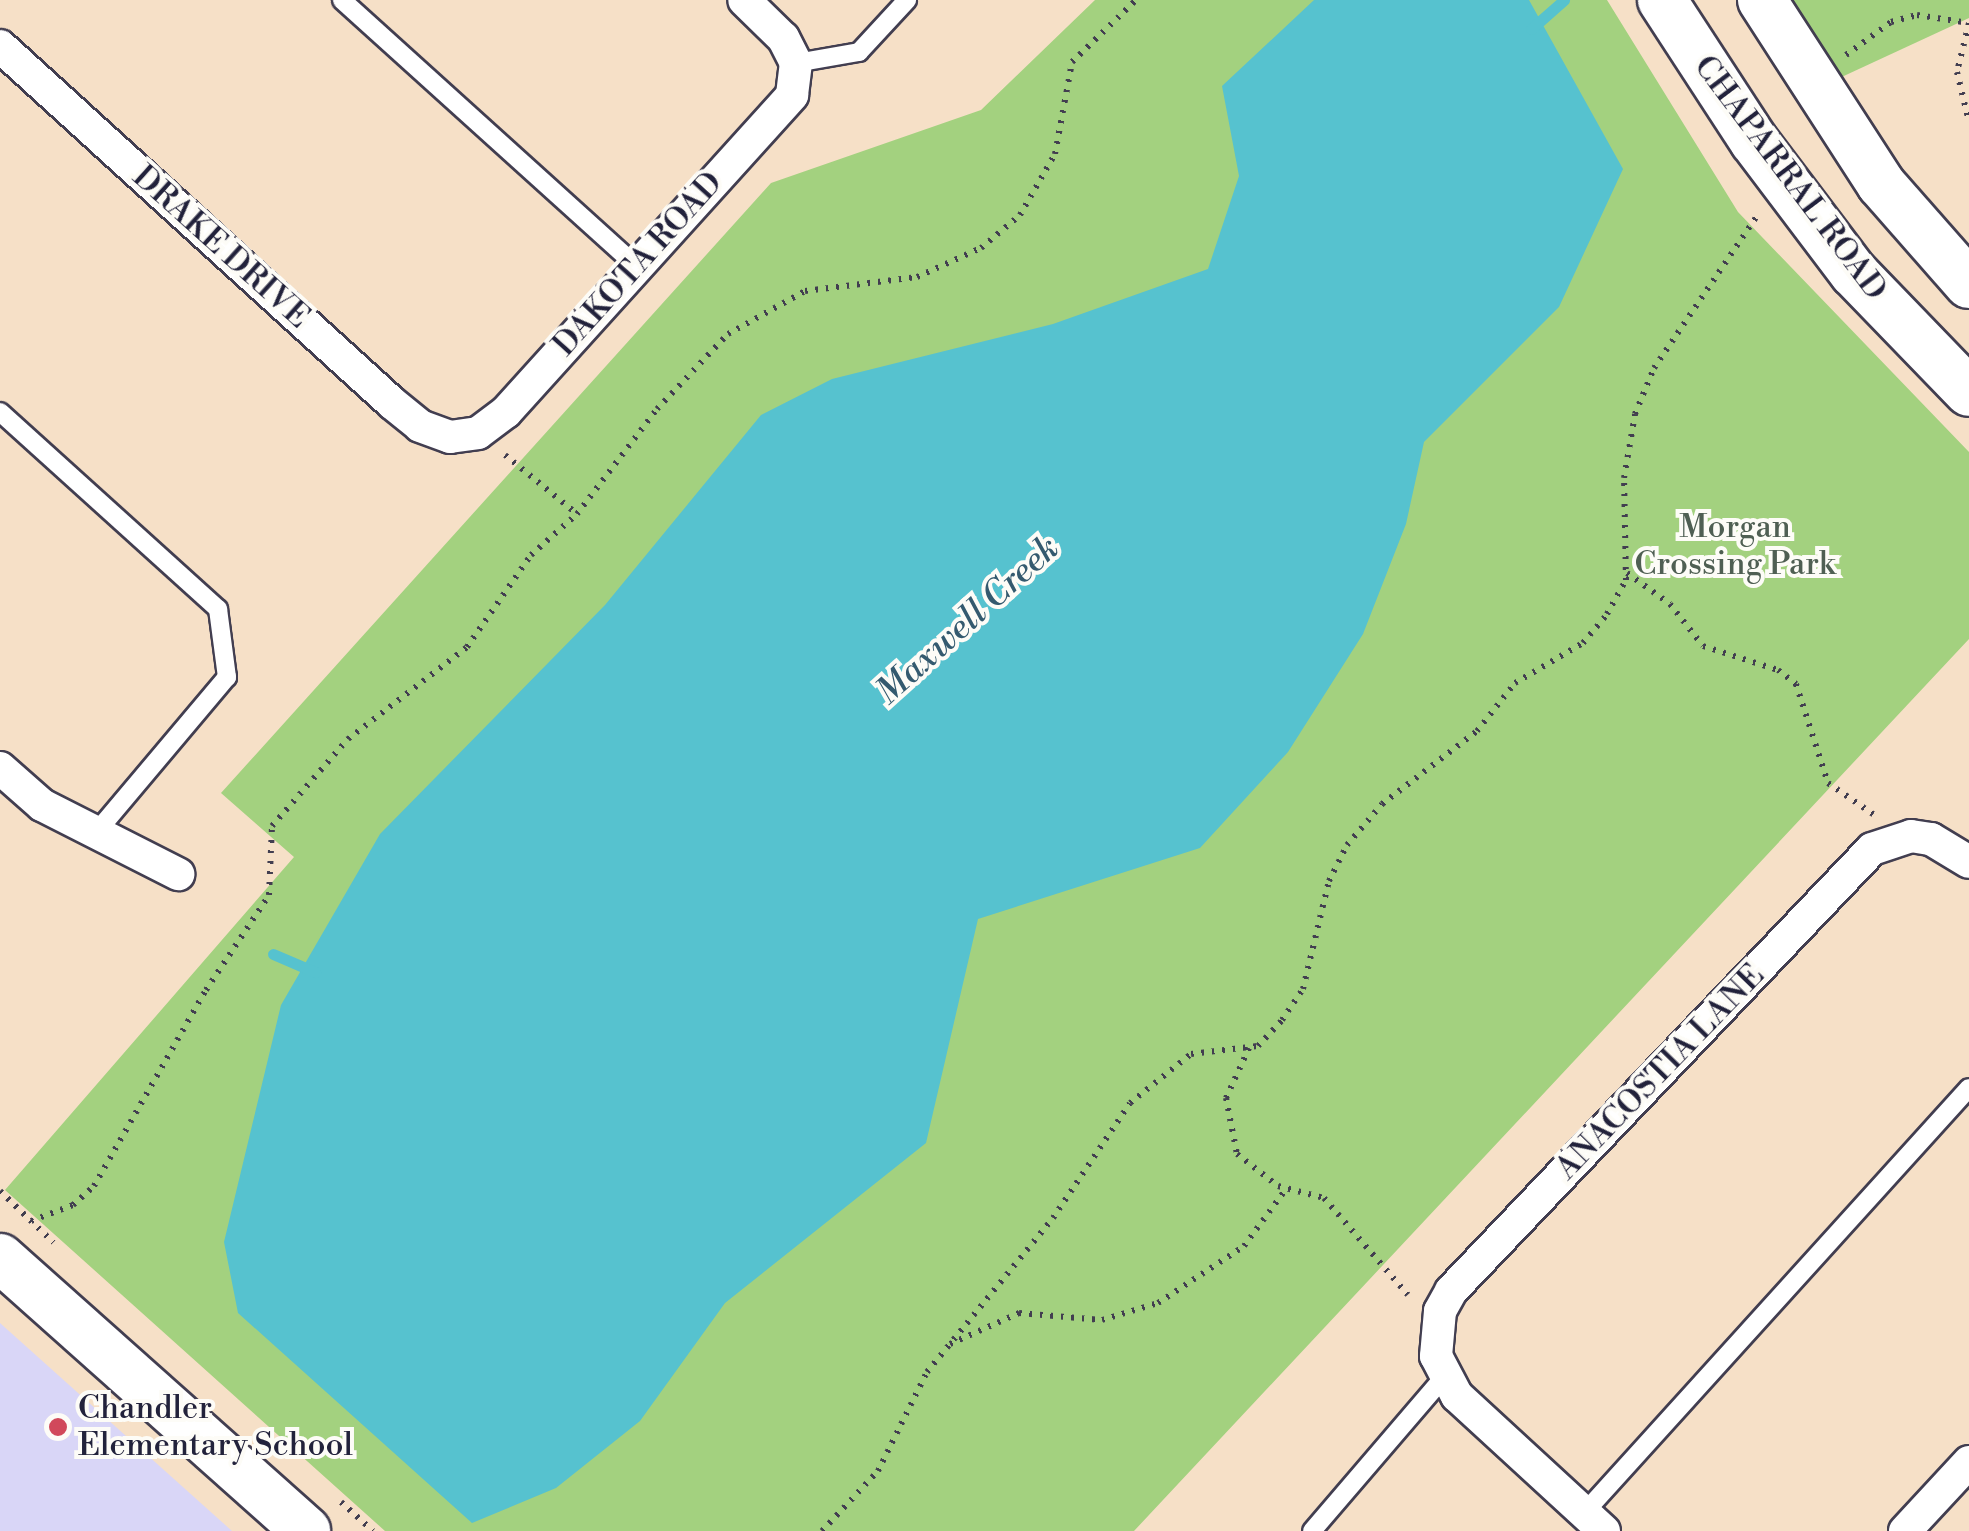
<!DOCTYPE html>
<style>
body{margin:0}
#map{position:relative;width:1969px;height:1531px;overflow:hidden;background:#f6e0c7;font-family:"Libre Bodoni",serif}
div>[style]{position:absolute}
.built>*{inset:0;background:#d9d6f7}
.green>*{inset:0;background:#a3d17f}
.water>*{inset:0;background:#56c2cf}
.stream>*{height:11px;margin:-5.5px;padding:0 5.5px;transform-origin:5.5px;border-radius:5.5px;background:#56c2cf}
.path>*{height:6px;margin-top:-3px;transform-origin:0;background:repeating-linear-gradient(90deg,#423e50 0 2.5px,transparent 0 10.5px)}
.roads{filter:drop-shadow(2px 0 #423e50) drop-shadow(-2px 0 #423e50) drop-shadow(0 2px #423e50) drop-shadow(0 -2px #423e50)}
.lane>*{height:18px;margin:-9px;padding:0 9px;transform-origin:9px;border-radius:9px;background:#fff}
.street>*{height:32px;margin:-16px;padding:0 16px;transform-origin:16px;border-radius:16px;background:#fff}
.secondary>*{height:48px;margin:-24px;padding:0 24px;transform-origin:24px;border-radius:24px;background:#fff}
.dots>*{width:28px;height:28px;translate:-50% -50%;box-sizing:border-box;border:5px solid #fdfcf7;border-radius:50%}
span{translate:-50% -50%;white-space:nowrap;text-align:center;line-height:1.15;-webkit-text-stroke:8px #fdfcf7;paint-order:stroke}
.street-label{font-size:32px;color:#22223b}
.park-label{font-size:32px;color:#4f5f53}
.poi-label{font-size:32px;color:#22223b}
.left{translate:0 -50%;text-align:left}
.water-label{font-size:35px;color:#345a6f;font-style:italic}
</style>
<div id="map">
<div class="built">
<div style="clip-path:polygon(0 1322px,0 1323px,232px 1531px,0 1531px)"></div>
</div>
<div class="green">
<div style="clip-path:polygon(1095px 0,1607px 0,1738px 212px,1969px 452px,1969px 639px,1134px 1531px,385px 1531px,5px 1190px,294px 857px,221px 793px,771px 183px,981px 110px)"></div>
<div style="clip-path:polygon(1780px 0,1969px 0,1969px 18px,1833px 81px)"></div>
</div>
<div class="water">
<div style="clip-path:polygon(1314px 0,1529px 0,1623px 169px,1559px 307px,1424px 442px,1406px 524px,1363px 634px,1288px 752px,1200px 848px,978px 919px,926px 1143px,725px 1303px,640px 1421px,556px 1488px,472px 1523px,238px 1313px,224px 1242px,281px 1005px,380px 834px,605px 605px,761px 415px,832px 379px,1053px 324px,1208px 269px,1239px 176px,1222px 86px)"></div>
</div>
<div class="stream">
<div style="left:1531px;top:29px;width:44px;rotate:-41.3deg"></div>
<div style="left:273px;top:954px;width:46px;rotate:23.2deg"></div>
</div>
<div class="path">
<div style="left:1846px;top:55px;width:56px;rotate:-36.3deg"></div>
<div style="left:1891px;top:22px;width:27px;rotate:-15deg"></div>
<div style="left:1917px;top:15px;width:53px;rotate:8.7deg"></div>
<div style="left:1969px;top:23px;width:50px;rotate:103.8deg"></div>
<div style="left:1957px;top:72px;width:51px;rotate:76.5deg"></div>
<div style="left:505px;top:455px;width:93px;rotate:39.3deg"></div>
<div style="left:1627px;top:573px;width:53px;rotate:35.8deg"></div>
<div style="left:1670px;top:604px;width:53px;rotate:51.8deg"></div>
<div style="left:1703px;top:646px;width:79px;rotate:17.7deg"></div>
<div style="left:1778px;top:670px;width:23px;rotate:38deg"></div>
<div style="left:1796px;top:684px;width:104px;rotate:72.1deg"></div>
<div style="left:1828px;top:783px;width:55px;rotate:34.6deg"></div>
<div style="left:1249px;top:1048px;width:55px;rotate:114.7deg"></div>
<div style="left:1226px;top:1098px;width:57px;rotate:78.9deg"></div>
<div style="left:1237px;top:1154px;width:52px;rotate:38deg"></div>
<div style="left:1278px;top:1186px;width:48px;rotate:14.6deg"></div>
<div style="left:1324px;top:1198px;width:128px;rotate:49.1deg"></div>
<div style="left:0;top:1191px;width:74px;rotate:43.9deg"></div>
<div style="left:31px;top:1221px;width:45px;rotate:-20.9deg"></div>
<div style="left:73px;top:1205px;width:28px;rotate:-42deg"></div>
<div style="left:94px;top:1186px;width:226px;rotate:-60.3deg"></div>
<div style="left:206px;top:990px;width:114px;rotate:-56.4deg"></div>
<div style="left:269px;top:895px;width:69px;rotate:-87.5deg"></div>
<div style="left:272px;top:826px;width:116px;rotate:-48.9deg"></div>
<div style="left:348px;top:739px;width:150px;rotate:-37.7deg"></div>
<div style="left:467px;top:647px;width:112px;rotate:-55.2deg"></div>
<div style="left:531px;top:555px;width:62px;rotate:-41.7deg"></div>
<div style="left:577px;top:514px;width:132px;rotate:-52.7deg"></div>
<div style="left:657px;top:409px;width:103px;rotate:-46.6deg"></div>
<div style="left:728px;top:334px;width:88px;rotate:-29.2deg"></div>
<div style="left:805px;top:291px;width:113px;rotate:-7.1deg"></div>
<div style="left:917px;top:277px;width:70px;rotate:-24.4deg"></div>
<div style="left:981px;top:248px;width:51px;rotate:-40.2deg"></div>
<div style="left:1020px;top:215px;width:70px;rotate:-60.2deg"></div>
<div style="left:1055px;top:154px;width:94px;rotate:-79.5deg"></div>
<div style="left:1072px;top:62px;width:89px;rotate:-44.1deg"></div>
<div style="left:950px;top:1344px;width:76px;rotate:-24.2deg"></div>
<div style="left:1019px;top:1313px;width:83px;rotate:4.8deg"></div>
<div style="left:1102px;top:1320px;width:59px;rotate:-16.9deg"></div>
<div style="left:1158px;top:1303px;width:103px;rotate:-33.5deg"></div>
<div style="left:1244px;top:1246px;width:71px;rotate:-53.6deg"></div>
<div style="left:341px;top:1502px;width:43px;rotate:42.2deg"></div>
<div style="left:822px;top:1531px;width:82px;rotate:-47deg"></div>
<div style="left:878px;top:1471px;width:110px;rotate:-63.7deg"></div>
<div style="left:927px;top:1372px;width:199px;rotate:-50.7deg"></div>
<div style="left:1053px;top:1218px;width:138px;rotate:-56.2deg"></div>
<div style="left:1130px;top:1103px;width:78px;rotate:-38.8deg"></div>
<div style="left:1191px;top:1054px;width:67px;rotate:-6.8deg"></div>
<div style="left:1258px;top:1046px;width:35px;rotate:-47deg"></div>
<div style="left:1282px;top:1020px;width:37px;rotate:-56deg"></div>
<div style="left:1303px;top:989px;width:111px;rotate:-76.5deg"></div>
<div style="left:1329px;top:881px;width:40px;rotate:-63.4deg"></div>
<div style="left:1347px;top:845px;width:54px;rotate:-49.5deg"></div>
<div style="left:1382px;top:804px;width:120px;rotate:-37.5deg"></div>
<div style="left:1477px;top:731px;width:61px;rotate:-51.6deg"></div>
<div style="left:1515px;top:683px;width:79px;rotate:-30.5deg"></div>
<div style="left:1583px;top:643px;width:38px;rotate:-50deg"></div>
<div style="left:1607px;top:614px;width:39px;rotate:-61deg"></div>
<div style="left:1626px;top:580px;width:102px;rotate:-91.1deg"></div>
<div style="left:1624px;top:478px;width:65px;rotate:-80.2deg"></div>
<div style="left:1635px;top:414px;width:50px;rotate:-67.6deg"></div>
<div style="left:1654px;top:368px;width:184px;rotate:-55.9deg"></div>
</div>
<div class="roads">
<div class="lane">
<div style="left:342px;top:0;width:395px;rotate:42.1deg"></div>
<div style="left:796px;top:63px;width:64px;rotate:-9.9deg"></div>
<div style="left:859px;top:52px;width:71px;rotate:-47.3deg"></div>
<div style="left:0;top:412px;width:294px;rotate:42.1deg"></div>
<div style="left:218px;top:609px;width:69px;rotate:82.5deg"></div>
<div style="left:227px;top:677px;width:207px;rotate:130.1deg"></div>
<div style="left:1584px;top:1513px;width:573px;rotate:-47.83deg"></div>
<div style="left:1312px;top:1531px;width:201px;rotate:-49.4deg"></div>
</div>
<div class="street">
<div style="left:0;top:46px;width:530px;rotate:42.32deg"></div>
<div style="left:392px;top:403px;width:36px;rotate:39deg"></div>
<div style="left:420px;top:426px;width:32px;rotate:20deg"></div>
<div style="left:450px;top:437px;width:28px;rotate:-8deg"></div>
<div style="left:478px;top:433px;width:35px;rotate:-37deg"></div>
<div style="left:506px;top:412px;width:427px;rotate:-47.9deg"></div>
<div style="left:792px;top:95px;width:32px;rotate:-83deg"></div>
<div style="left:796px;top:63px;width:28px;rotate:-117deg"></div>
<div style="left:783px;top:38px;width:54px;rotate:-135.7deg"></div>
<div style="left:0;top:768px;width:56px;rotate:41.4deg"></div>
<div style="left:42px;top:805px;width:153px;rotate:26.9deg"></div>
<div style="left:1604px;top:1531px;width:200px;rotate:-137.4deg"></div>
<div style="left:1457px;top:1396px;width:45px;rotate:-117.7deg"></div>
<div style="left:1436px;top:1356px;width:45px;rotate:-84.9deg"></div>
<div style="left:1440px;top:1311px;width:23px;rotate:-61deg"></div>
<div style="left:1451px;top:1291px;width:610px;rotate:-46.39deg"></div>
<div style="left:1872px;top:849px;width:41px;rotate:-18.4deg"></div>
<div style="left:1911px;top:836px;width:20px;rotate:9deg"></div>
<div style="left:1931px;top:839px;width:44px;rotate:31.2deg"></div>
<div style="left:1905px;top:1531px;width:94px;rotate:-47.2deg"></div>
</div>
<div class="secondary">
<div style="left:1662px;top:0;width:168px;rotate:56.9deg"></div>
<div style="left:1754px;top:141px;width:166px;rotate:52.9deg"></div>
<div style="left:1854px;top:273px;width:165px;rotate:46deg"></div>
<div style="left:1762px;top:0;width:219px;rotate:57.1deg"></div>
<div style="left:1881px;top:184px;width:133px;rotate:48.7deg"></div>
<div style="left:0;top:1258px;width:410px;rotate:41.7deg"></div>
</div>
</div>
<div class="dots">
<div style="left:58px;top:1427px;background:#d1495b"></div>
</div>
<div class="street-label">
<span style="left:1790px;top:178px;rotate:53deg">CHAPARRAL ROAD</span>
<span style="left:221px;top:247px;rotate:42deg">DRAKE DRIVE</span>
<span style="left:638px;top:264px;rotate:-48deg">DAKOTA ROAD</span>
<span style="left:1660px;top:1072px;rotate:-46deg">ANACOSTIA LANE</span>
</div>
<div class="park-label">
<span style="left:1735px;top:546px">Morgan<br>Crossing Park</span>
</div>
<div class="poi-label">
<span class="left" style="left:78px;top:1427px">Chandler<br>Elementary School</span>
</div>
<div class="water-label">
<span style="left:968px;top:621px;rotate:-42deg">Maxwell Creek</span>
</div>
</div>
